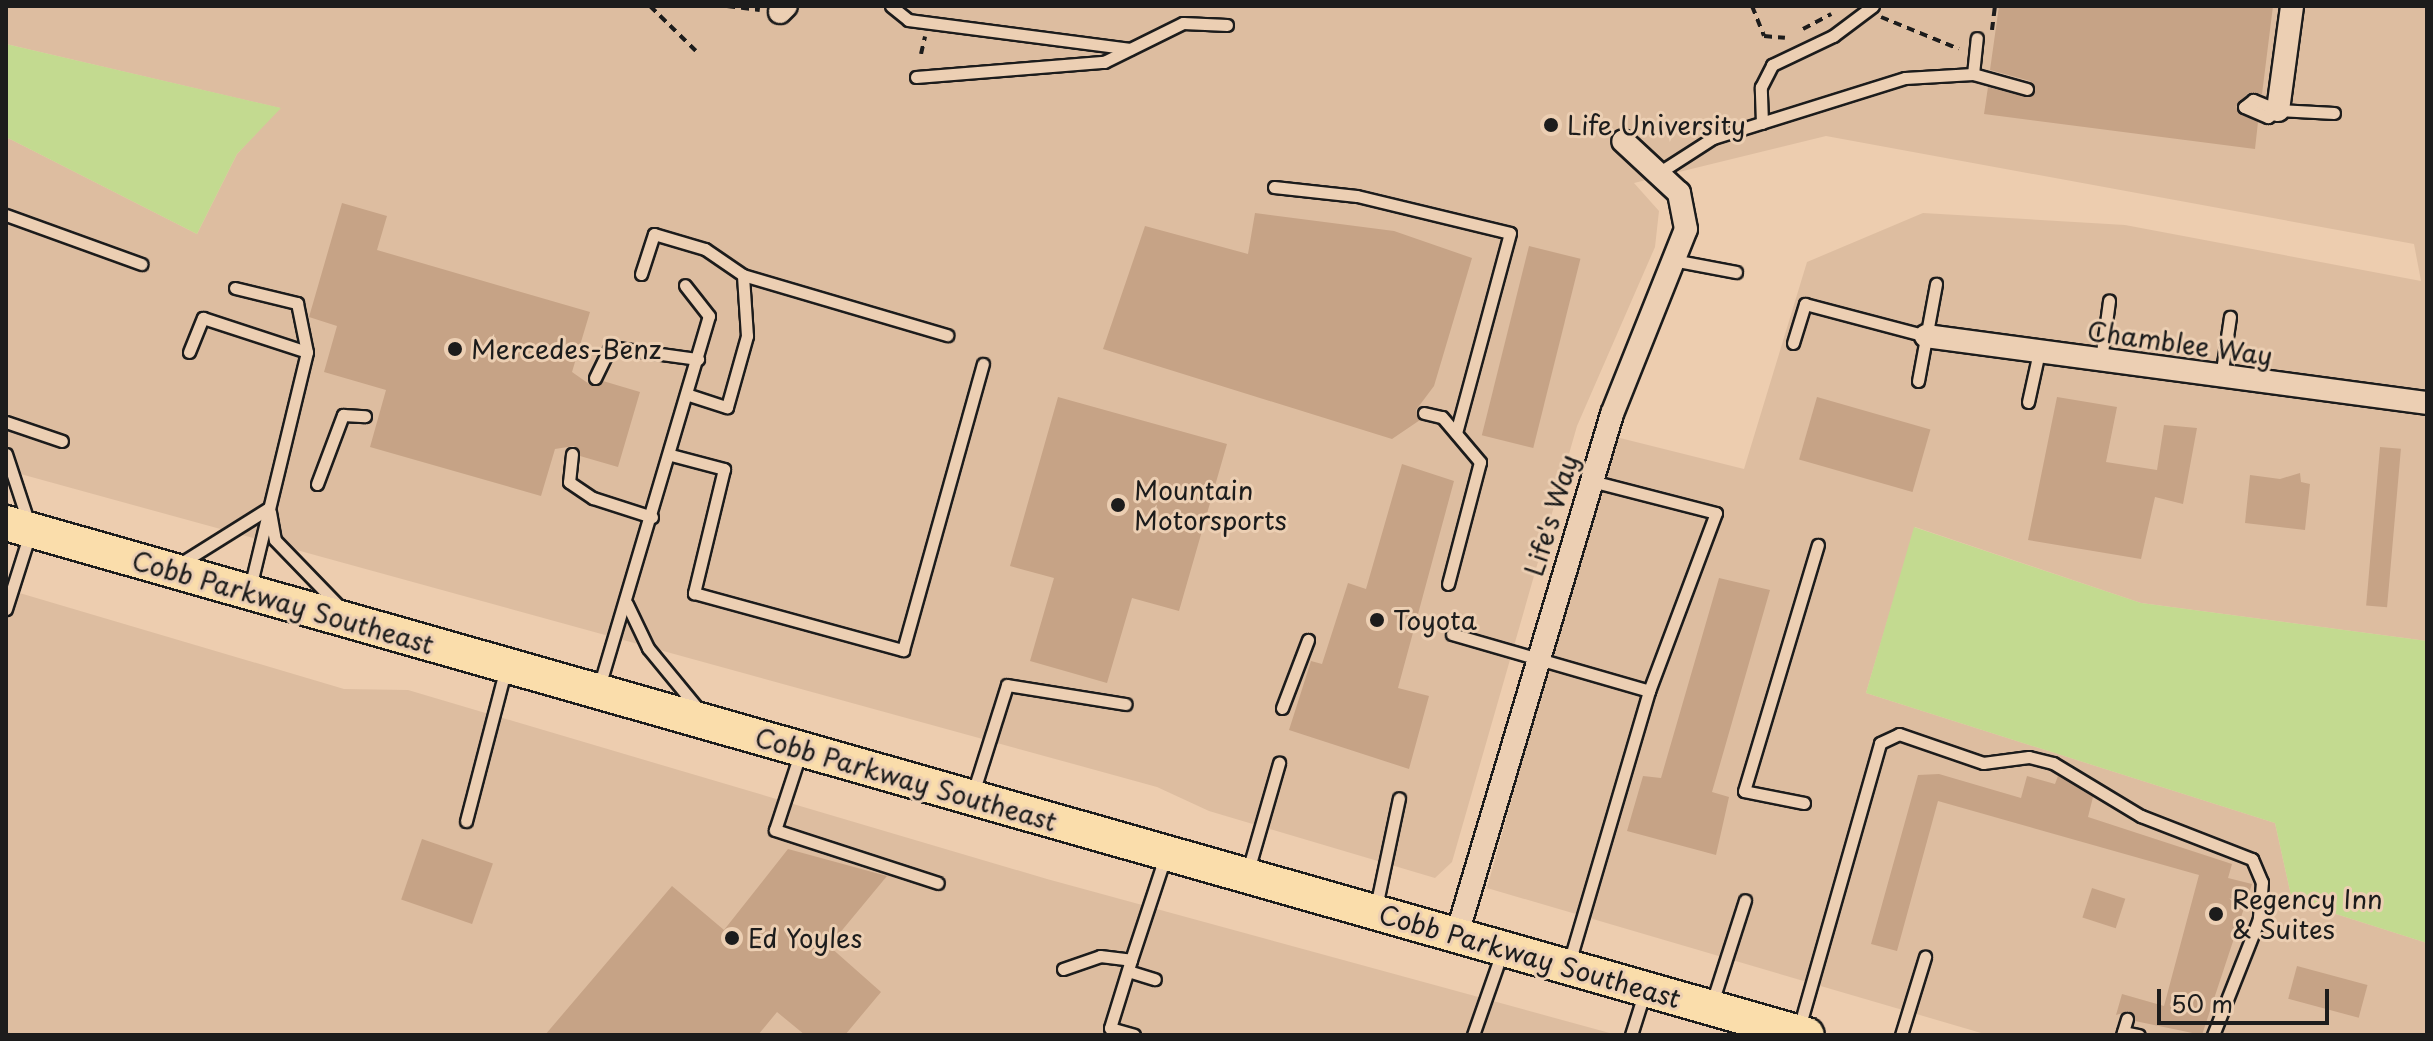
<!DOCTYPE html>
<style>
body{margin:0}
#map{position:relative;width:2433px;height:1041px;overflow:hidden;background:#edcdaf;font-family:"Playpen Sans",sans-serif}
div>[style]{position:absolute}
.built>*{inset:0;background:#ddbda0}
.green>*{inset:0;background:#c3da90}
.building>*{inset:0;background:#c6a386;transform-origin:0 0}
.path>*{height:4px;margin-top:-2px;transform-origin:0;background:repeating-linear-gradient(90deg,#1c1c1c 0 8px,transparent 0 14px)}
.roads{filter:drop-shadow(2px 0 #1c1c1c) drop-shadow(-2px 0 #1c1c1c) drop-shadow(0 2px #1c1c1c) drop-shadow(0 -2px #1c1c1c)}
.lane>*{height:11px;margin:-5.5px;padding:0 5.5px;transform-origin:5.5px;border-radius:5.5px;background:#eccfb3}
.street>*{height:22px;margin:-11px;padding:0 11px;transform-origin:11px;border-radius:11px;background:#eccfb3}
.primary>*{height:34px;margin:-17px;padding:0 17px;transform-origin:17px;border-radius:17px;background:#faddab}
.dots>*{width:22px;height:22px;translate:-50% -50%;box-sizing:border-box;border:4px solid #eccfb3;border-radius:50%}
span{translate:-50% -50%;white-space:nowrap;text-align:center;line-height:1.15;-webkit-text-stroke:6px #eccfb3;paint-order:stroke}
.poi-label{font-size:26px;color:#1c1c1c}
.left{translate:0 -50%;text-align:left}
.street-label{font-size:26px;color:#1c1c1c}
.frame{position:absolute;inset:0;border:8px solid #1c1c1c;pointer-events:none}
.scale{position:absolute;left:2157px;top:989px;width:172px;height:36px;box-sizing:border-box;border:4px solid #1c1c1c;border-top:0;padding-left:10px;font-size:24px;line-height:28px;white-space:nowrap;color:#1c1c1c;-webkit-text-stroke:6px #eccfb3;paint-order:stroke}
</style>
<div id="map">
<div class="built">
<div style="clip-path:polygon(6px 6px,2427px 6px,2427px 641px,2141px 603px,1915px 527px,1866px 693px,2275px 823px,2292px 900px,2427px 943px,2427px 1035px,1988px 1035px,1487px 888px,1612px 436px,1744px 469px,1807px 262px,1923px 213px,2125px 225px,2421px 281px,2414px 244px,1826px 136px,1634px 183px,1659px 211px,1655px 247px,1577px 426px,1452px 862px,1435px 878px,1209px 811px,1157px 787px,6px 470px,6px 137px,197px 234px,237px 154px,280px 108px,6px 44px)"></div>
<div style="clip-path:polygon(6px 589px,344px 689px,408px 690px,1047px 879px,1617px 1035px,6px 1035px)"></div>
</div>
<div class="green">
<div style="clip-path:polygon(6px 44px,281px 108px,237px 154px,197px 234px,6px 137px)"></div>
<div style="clip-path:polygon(1914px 527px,2141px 603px,2427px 641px,2427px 943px,2292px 900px,2275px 823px,1866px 693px)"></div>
</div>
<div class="building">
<div style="clip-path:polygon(1999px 6px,2273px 6px,2262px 94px,2248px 93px,2236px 107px,2258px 122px,2255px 149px,1984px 114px,1988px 87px,2026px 97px,2035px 90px,2030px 81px,1990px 70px)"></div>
<div style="clip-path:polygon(342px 203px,387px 216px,377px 250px,590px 312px,572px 372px,592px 386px,603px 381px,640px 392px,618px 467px,580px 456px,574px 446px,555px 449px,541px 496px,370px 447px,386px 390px,324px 372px,337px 326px,309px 317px)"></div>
<div style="clip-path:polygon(1255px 213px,1394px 231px,1472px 258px,1434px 386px,1416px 410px,1420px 420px,1392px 439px,1103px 349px,1145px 226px,1248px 254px)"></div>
<div style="left:1529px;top:246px;width:53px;height:195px;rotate:14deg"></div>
<div style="clip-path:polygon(1058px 397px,1227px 444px,1179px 611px,1132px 598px,1107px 683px,1030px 661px,1054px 578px,1010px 566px)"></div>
<div style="left:1817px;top:397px;width:118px;height:65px;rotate:16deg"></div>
<div style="clip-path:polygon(2057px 397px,2117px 407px,2106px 462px,2157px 470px,2164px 425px,2197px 428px,2183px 504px,2155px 497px,2141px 559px,2028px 540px)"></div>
<div style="left:2380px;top:447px;width:21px;height:159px;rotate:5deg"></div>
<div style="clip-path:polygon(1402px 464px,1454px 481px,1398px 688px,1429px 696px,1409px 769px,1289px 730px,1311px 661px,1322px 664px,1348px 583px,1366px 589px)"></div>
<div style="clip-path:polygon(2300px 473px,2301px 482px,2310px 484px,2305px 530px,2245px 523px,2250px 475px,2280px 479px)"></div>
<div style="clip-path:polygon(1719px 578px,1770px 590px,1712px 792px,1729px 797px,1716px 855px,1627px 831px,1643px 776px,1661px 778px)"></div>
<div style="clip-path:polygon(1939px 774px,2021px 798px,2027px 776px,2055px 784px,2058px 776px,2093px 797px,2088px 817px,2232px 864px,2228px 878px,2252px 884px,2202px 1035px,2135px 1021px,2129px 1011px,2116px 1015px,2122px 994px,2164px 1006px,2199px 875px,1938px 801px,1897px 951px,1871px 944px,1918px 775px)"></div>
<div style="left:422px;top:839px;width:75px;height:64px;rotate:19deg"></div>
<div style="clip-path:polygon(788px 849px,887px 876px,829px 946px,881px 992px,845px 1035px,805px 1035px,777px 1012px,758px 1035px,545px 1035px,672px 886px,724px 930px)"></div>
<div style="left:2092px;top:888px;width:35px;height:31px;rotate:18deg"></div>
<div style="left:2297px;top:966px;width:73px;height:34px;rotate:15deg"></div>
</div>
<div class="path">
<div style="left:650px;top:6px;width:64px;rotate:44.4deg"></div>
<div style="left:727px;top:6px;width:33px;rotate:7deg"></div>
<div style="left:1752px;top:6px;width:32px;rotate:68deg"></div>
<div style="left:1764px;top:36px;width:21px;rotate:5deg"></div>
<div style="left:1881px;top:17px;width:84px;rotate:22.3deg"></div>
<div style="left:1803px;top:29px;width:32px;rotate:-28deg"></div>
<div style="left:1992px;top:30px;width:24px;rotate:-83deg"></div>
<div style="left:921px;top:54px;width:18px;rotate:-77deg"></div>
</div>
<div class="roads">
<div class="lane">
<div style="left:891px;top:6px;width:22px;rotate:39deg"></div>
<div style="left:908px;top:20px;width:224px;rotate:7.4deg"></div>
<div style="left:1973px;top:74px;width:36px;rotate:-84deg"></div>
<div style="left:916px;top:77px;width:189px;rotate:-4.6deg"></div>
<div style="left:1104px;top:62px;width:88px;rotate:-26.3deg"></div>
<div style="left:1183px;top:23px;width:44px;rotate:2.6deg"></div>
<div style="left:2278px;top:110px;width:27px;rotate:-158deg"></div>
<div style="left:2253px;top:100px;width:11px;rotate:142deg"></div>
<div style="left:2244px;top:107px;width:26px;rotate:23deg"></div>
<div style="left:2268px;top:117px;width:12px;rotate:-35deg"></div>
<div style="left:2278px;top:110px;width:56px;rotate:3.1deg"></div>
<div style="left:1762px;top:123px;width:36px;rotate:-92deg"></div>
<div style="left:1761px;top:87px;width:25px;rotate:-63deg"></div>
<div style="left:1772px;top:65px;width:68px;rotate:-25.4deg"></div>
<div style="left:1833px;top:36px;width:50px;rotate:-36.9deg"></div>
<div style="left:1660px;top:172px;width:63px;rotate:-32.7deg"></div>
<div style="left:1713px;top:138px;width:201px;rotate:-17.4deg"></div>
<div style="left:1905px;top:78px;width:68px;rotate:-3.4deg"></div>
<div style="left:1973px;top:74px;width:56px;rotate:15.5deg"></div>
<div style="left:1274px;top:187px;width:83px;rotate:6.2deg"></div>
<div style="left:1357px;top:196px;width:157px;rotate:13.6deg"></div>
<div style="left:1510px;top:233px;width:207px;rotate:105.1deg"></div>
<div style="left:6px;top:215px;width:144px;rotate:19.9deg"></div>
<div style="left:1678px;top:261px;width:59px;rotate:10.7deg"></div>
<div style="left:641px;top:274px;width:42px;rotate:-72deg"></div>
<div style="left:654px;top:234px;width:53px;rotate:16.4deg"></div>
<div style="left:705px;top:249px;width:46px;rotate:34.4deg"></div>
<div style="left:743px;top:275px;width:213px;rotate:16.4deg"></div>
<div style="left:235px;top:288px;width:64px;rotate:13.6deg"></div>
<div style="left:297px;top:303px;width:50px;rotate:78.5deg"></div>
<div style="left:307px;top:352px;width:243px;rotate:103.6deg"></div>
<div style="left:1793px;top:343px;width:41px;rotate:-72.9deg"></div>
<div style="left:1805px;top:304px;width:125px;rotate:14.8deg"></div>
<div style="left:189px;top:352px;width:37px;rotate:-68deg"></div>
<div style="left:203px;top:318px;width:109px;rotate:18.1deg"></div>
<div style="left:2101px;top:360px;width:60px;rotate:-82.3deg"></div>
<div style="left:2221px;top:377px;width:61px;rotate:-81.5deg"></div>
<div style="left:595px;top:378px;width:34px;rotate:-64deg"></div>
<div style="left:610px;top:347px;width:89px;rotate:7.8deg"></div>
<div style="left:1918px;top:381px;width:99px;rotate:-79.5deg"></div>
<div style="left:689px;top:395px;width:40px;rotate:18deg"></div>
<div style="left:727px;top:407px;width:74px;rotate:-74.3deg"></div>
<div style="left:747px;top:336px;width:61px;rotate:-93.8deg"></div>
<div style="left:2028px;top:402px;width:51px;rotate:-77.6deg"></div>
<div style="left:1424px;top:413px;width:18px;rotate:13deg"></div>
<div style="left:1442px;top:417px;width:59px;rotate:49.8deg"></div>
<div style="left:1480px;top:462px;width:126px;rotate:104.7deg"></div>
<div style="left:6px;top:422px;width:59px;rotate:18.7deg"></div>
<div style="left:6px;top:454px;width:80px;rotate:71.8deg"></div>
<div style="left:31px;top:530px;width:83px;rotate:107.6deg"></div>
<div style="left:572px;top:454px;width:28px;rotate:96deg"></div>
<div style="left:569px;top:482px;width:29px;rotate:34deg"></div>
<div style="left:593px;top:498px;width:62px;rotate:17.9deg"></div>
<div style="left:671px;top:455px;width:55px;rotate:14.8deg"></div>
<div style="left:724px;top:469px;width:128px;rotate:103.6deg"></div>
<div style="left:694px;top:593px;width:217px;rotate:15.3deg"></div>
<div style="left:903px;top:650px;width:297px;rotate:-74.4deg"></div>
<div style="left:317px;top:484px;width:74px;rotate:-69.4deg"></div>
<div style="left:343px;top:415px;width:22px;rotate:3deg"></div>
<div style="left:270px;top:512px;width:28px;rotate:80deg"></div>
<div style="left:275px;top:540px;width:95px;rotate:45.9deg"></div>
<div style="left:178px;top:565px;width:107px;rotate:-32.1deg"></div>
<div style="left:627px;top:604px;width:49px;rotate:64.5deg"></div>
<div style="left:648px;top:648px;width:80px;rotate:50.6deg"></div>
<div style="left:1452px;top:634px;width:205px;rotate:16.1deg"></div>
<div style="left:1649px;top:691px;width:190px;rotate:-69.4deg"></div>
<div style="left:1716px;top:513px;width:129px;rotate:-165.6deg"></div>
<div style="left:599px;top:687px;width:387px;rotate:-73.5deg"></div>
<div style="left:709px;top:316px;width:39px;rotate:-128deg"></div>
<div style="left:1282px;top:708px;width:73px;rotate:-69.1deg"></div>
<div style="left:801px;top:751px;width:83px;rotate:108.2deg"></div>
<div style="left:775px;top:830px;width:171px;rotate:18deg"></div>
<div style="left:973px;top:793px;width:113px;rotate:-72.5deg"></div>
<div style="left:1007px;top:685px;width:120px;rotate:9.1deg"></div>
<div style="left:1804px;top:803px;width:61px;rotate:-168.7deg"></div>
<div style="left:1744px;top:791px;width:257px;rotate:-73.3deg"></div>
<div style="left:466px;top:821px;width:159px;rotate:-75.4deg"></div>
<div style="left:1247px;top:874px;width:116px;rotate:-73.9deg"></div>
<div style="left:1376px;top:907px;width:111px;rotate:-78.1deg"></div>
<div style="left:1131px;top:960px;width:71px;rotate:107.2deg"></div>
<div style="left:1110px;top:1028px;width:25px;rotate:16deg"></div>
<div style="left:1569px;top:963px;width:284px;rotate:-73.6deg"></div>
<div style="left:1063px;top:969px;width:39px;rotate:-19deg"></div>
<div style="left:1100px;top:956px;width:31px;rotate:7deg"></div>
<div style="left:1131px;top:960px;width:108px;rotate:-71.7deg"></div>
<div style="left:1128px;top:971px;width:28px;rotate:17deg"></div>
<div style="left:1711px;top:1006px;width:111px;rotate:-72.2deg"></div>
<div style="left:1799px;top:1028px;width:296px;rotate:-74.1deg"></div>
<div style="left:1880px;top:743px;width:21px;rotate:-25deg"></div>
<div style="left:1899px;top:734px;width:89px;rotate:19deg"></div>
<div style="left:1983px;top:763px;width:46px;rotate:-7.4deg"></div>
<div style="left:2029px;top:757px;width:25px;rotate:14deg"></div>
<div style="left:2053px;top:763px;width:103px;rotate:31.1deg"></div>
<div style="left:2141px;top:816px;width:119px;rotate:21.2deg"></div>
<div style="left:2252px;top:859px;width:25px;rotate:67deg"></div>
<div style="left:2262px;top:882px;width:37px;rotate:95deg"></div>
<div style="left:2259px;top:919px;width:125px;rotate:111.6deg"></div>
<div style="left:2123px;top:1032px;width:16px;rotate:11deg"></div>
<div style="left:1473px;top:1035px;width:88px;rotate:-70.7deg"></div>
<div style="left:1631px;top:1035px;width:43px;rotate:-72.4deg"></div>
<div style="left:1901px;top:1035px;width:82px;rotate:-72.9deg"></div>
<div style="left:2122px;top:1035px;width:17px;rotate:-73deg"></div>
</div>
<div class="street">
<div style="left:780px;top:12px;width:8px;rotate:-45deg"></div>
<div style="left:2278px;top:110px;width:105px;rotate:-82.3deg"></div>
<div style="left:1926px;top:336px;width:505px;rotate:7.62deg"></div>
<div style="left:1457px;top:934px;width:543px;rotate:-73.4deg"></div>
<div style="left:1612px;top:414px;width:199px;rotate:-68.2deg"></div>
<div style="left:1686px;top:229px;width:37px;rotate:-101deg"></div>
<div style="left:1679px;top:193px;width:76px;rotate:-137.1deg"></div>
</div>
<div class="primary">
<div style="left:6px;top:523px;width:1872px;rotate:15.87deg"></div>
</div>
</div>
<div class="dots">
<div style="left:1551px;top:125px;background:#1c1c1c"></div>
<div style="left:455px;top:349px;background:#1c1c1c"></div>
<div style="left:1118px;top:505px;background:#1c1c1c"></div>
<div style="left:1377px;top:620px;background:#1c1c1c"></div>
<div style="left:2216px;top:914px;background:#1c1c1c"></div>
<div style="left:732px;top:938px;background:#1c1c1c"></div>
</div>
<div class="poi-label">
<span class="left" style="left:1567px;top:125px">Life University</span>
<span class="left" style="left:471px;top:349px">Mercedes-Benz</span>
<span class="left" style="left:1134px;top:505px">Mountain<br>Motorsports</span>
<span class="left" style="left:1393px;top:620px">Toyota</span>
<span class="left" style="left:2232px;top:914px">Regency Inn<br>&amp; Suites</span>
<span class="left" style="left:748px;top:938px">Ed Yoyles</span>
</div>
<div class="street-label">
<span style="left:2180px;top:343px;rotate:8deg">Chamblee Way</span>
<span style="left:1551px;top:515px;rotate:-73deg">Life's Way</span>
<span style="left:283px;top:602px;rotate:16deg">Cobb Parkway Southeast</span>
<span style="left:906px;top:779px;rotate:16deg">Cobb Parkway Southeast</span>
<span style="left:1530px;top:956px;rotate:16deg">Cobb Parkway Southeast</span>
</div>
<div class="frame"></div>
<div class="scale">50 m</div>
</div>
